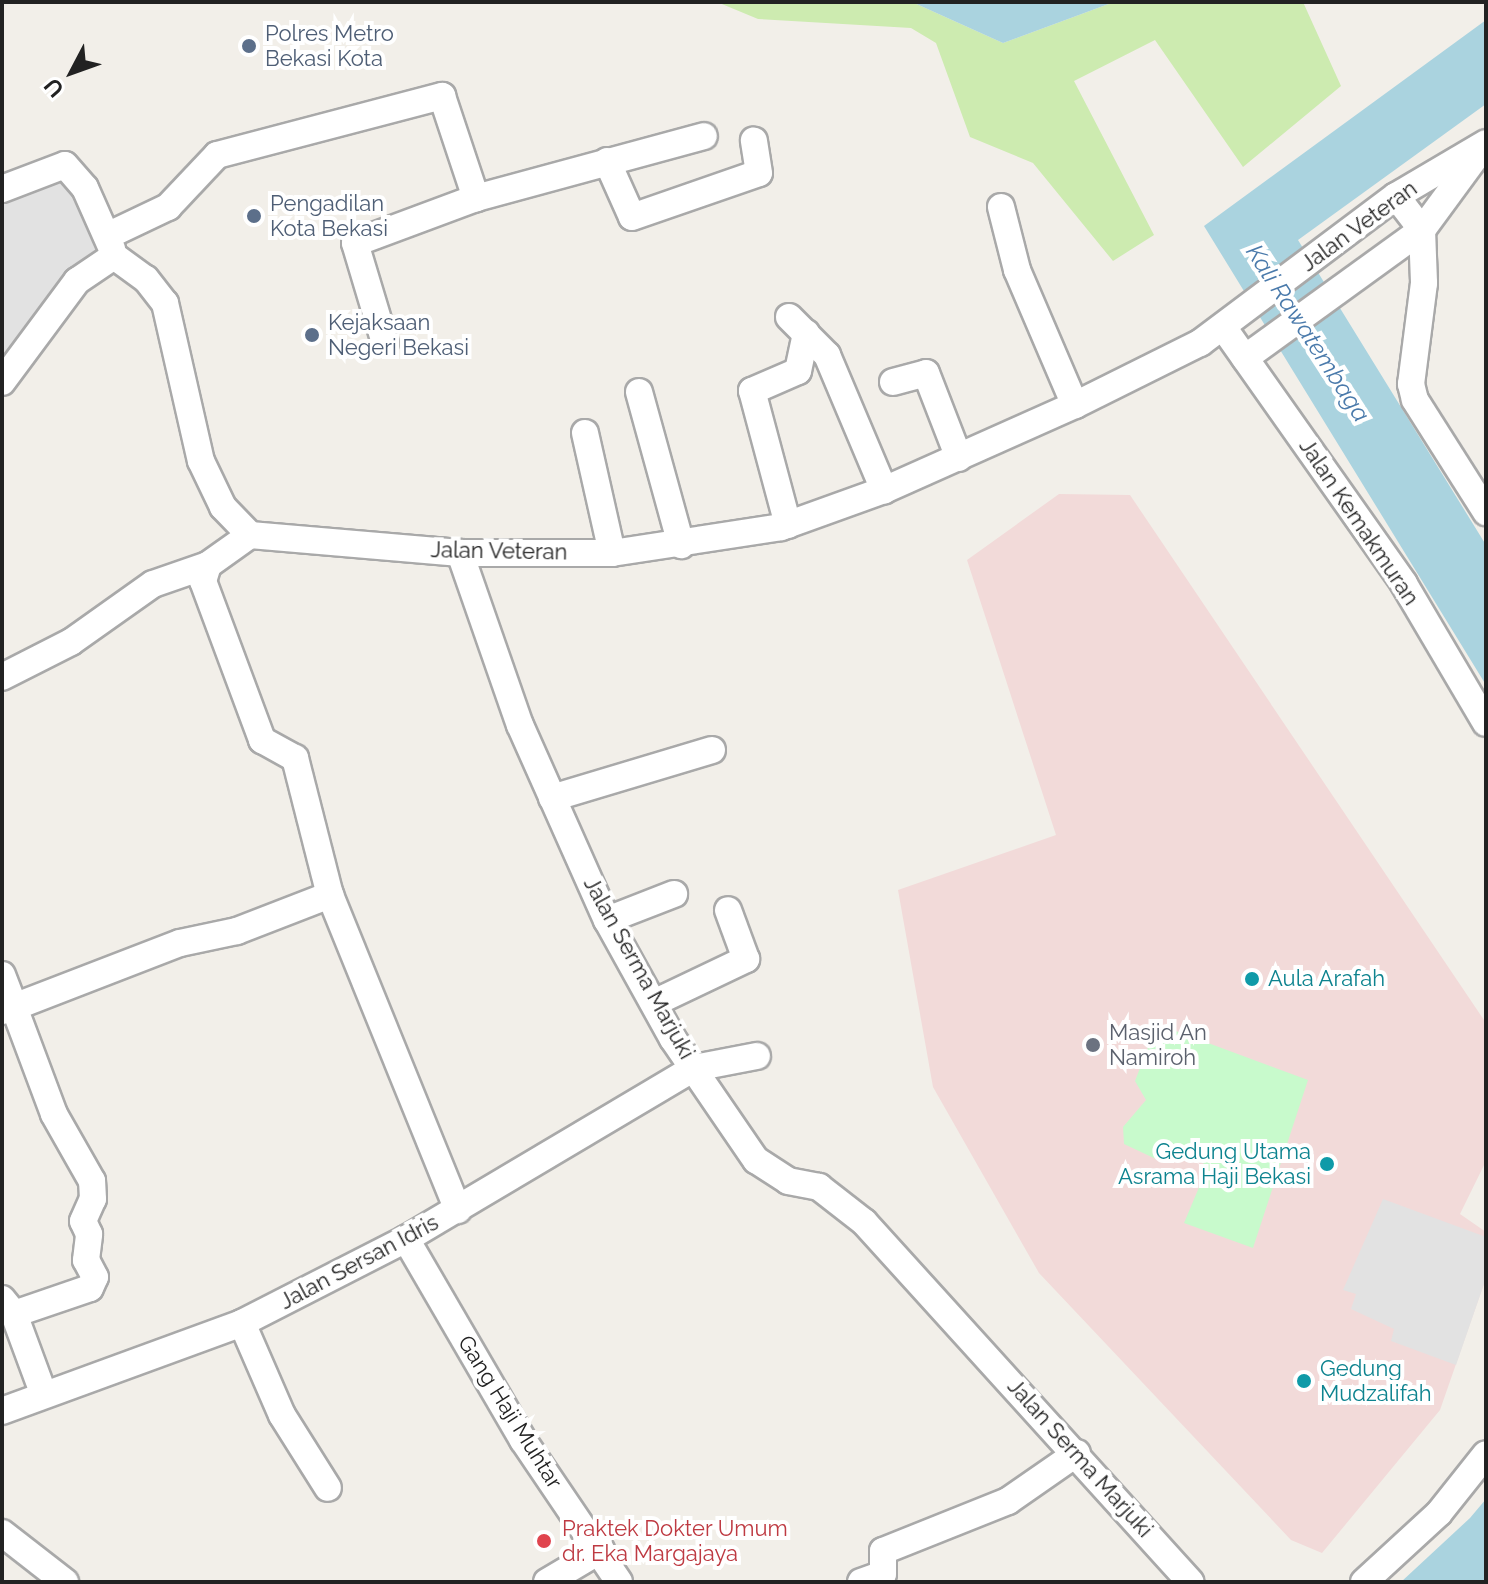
<!DOCTYPE html>
<style>
body{margin:0}
#map{position:relative;width:1488px;height:1584px;overflow:hidden;background:#f2efe9;font-family:Raleway,sans-serif}
div>[style]{position:absolute}
.commercial>*{inset:0;background:#f2dad9}
.grass>*{inset:0;background:#cdebb0}
.park>*{inset:0;background:#c8facc}
.parking>*{inset:0;background:#e2e2e2}
.water>*{inset:0;background:#aad3df}
.roads{filter:drop-shadow(2px 0 #a9a9a9) drop-shadow(-2px 0 #a9a9a9) drop-shadow(0 2px #a9a9a9) drop-shadow(0 -2px #a9a9a9)}
.minor>*{height:26px;margin:-13px;padding:0 13px;transform-origin:13px;border-radius:13px;background:#fff}
.dots>*{width:22px;height:22px;translate:-50% -50%;box-sizing:border-box;border:4px solid #fff;border-radius:50%}
span{translate:-50% -50%;white-space:nowrap;text-align:center;line-height:1.15;-webkit-text-stroke:8px #fff;paint-order:stroke}
.service-label{font-size:22px;color:#4e5e75}
.left{translate:0 -50%;text-align:left}
.street-label{font-size:22px;color:#222}
.culture-label{font-size:22px;color:#0d838f}
.right{translate:-100% -50%;text-align:right}
.worship-label{font-size:22px;color:#5b616d}
.health-label{font-size:22px;color:#be3a42}
.water-label{font-size:24px;color:#4a7aab;font-style:italic}
.frame{position:absolute;inset:0;border:4px solid #222;pointer-events:none}
.north{position:absolute;left:32px;top:32px;width:80px;height:80px;-webkit-text-stroke:6px #fff;paint-order:stroke;rotate:229deg;font-size:22px;font-weight:700;line-height:32px;text-align:center;color:#222}
.north::after{content:'';display:block;margin:auto;width:28px;height:36px;background:#222;clip-path:polygon(50% 0,100% 100%,50% 72%,0 100%)}
</style>
<div id="map">
<div class="commercial">
<div style="clip-path:polygon(1059px 494px,1130px 495px,1486px 1023px,1486px 1161px,1460px 1214px,1486px 1232px,1486px 1278px,1440px 1410px,1322px 1553px,1291px 1540px,1039px 1273px,933px 1087px,898px 890px,1056px 835px,967px 560px)"></div>
</div>
<div class="grass">
<div style="clip-path:polygon(717px 2px,912px 2px,1003px 43px,1114px 2px,1303px 2px,1341px 86px,1243px 167px,1155px 40px,1074px 81px,1154px 235px,1113px 261px,1033px 163px,970px 137px,936px 43px,911px 28px,758px 19px)"></div>
</div>
<div class="park">
<div style="clip-path:polygon(1157px 1024px,1308px 1080px,1253px 1248px,1184px 1223px,1208px 1166px,1167px 1144px,1158px 1160px,1124px 1144px,1123px 1127px,1146px 1100px,1135px 1081px)"></div>
</div>
<div class="parking">
<div style="clip-path:polygon(65px 165px,114px 256px,2px 382px,2px 190px)"></div>
<div style="clip-path:polygon(1383px 1199px,1486px 1237px,1486px 1278px,1456px 1365px,1391px 1341px,1394px 1329px,1351px 1309px,1356px 1294px,1343px 1290px)"></div>
</div>
<div class="water">
<div style="clip-path:polygon(912px 2px,1114px 2px,1003px 43px)"></div>
<div style="clip-path:polygon(1486px 20px,1486px 104px,1298px 240px,1486px 545px,1486px 685px,1204px 226px)"></div>
<div style="clip-path:polygon(1486px 1499px,1486px 1582px,1401px 1582px,1470px 1518px)"></div>
</div>
<div class="roads">
<div class="minor">
<div style="left:607px;top:161px;width:61px;rotate:65.9deg"></div>
<div style="left:632px;top:217px;width:134px;rotate:-19.1deg"></div>
<div style="left:759px;top:173px;width:33px;rotate:-99deg"></div>
<div style="left:2px;top:189px;width:67px;rotate:-20.9deg"></div>
<div style="left:65px;top:165px;width:30px;rotate:49deg"></div>
<div style="left:85px;top:188px;width:67px;rotate:66.1deg"></div>
<div style="left:1396px;top:196px;width:43px;rotate:52.6deg"></div>
<div style="left:1422px;top:230px;width:53px;rotate:87.8deg"></div>
<div style="left:1424px;top:283px;width:102px;rotate:97.3deg"></div>
<div style="left:1411px;top:384px;width:16px;rotate:76deg"></div>
<div style="left:1415px;top:400px;width:133px;rotate:57.6deg"></div>
<div style="left:1001px;top:207px;width:65px;rotate:75.7deg"></div>
<div style="left:1017px;top:270px;width:147px;rotate:66.8deg"></div>
<div style="left:107px;top:236px;width:68px;rotate:-25.4deg"></div>
<div style="left:168px;top:207px;width:71px;rotate:-46.7deg"></div>
<div style="left:217px;top:155px;width:233px;rotate:-14.7deg"></div>
<div style="left:442px;top:96px;width:108px;rotate:71.6deg"></div>
<div style="left:114px;top:256px;width:39px;rotate:36deg"></div>
<div style="left:146px;top:279px;width:31px;rotate:52deg"></div>
<div style="left:165px;top:303px;width:162px;rotate:77.2deg"></div>
<div style="left:201px;top:461px;width:51px;rotate:64.4deg"></div>
<div style="left:223px;top:507px;width:39px;rotate:46deg"></div>
<div style="left:250px;top:535px;width:211px;rotate:4.9deg"></div>
<div style="left:460px;top:553px;width:152px"></div>
<div style="left:612px;top:553px;width:171px;rotate:-8.7deg"></div>
<div style="left:781px;top:527px;width:109px;rotate:-19.8deg"></div>
<div style="left:884px;top:490px;width:209px;rotate:-24deg"></div>
<div style="left:1075px;top:405px;width:140px;rotate:-26.4deg"></div>
<div style="left:1200px;top:343px;width:245px;rotate:-36.9deg"></div>
<div style="left:1396px;top:196px;width:104px;rotate:-30.5deg"></div>
<div style="left:789px;top:317px;width:54px;rotate:45deg"></div>
<div style="left:827px;top:355px;width:147px;rotate:67.1deg"></div>
<div style="left:1223px;top:327px;width:314px;rotate:54.8deg"></div>
<div style="left:1404px;top:584px;width:161px;rotate:59.5deg"></div>
<div style="left:385px;top:343px;width:104px;rotate:-106.7deg"></div>
<div style="left:355px;top:243px;width:129px;rotate:-20.4deg"></div>
<div style="left:476px;top:198px;width:236px;rotate:-15.2deg"></div>
<div style="left:1245px;top:358px;width:218px;rotate:-35.9deg"></div>
<div style="left:1422px;top:230px;width:93px;rotate:-53.7deg"></div>
<div style="left:2px;top:382px;width:126px;rotate:-53.4deg"></div>
<div style="left:77px;top:281px;width:45px;rotate:-34deg"></div>
<div style="left:893px;top:382px;width:34px;rotate:-15deg"></div>
<div style="left:926px;top:373px;width:91px;rotate:68.8deg"></div>
<div style="left:639px;top:392px;width:159px;rotate:74.6deg"></div>
<div style="left:585px;top:433px;width:123px;rotate:77.3deg"></div>
<div style="left:788px;top:525px;width:139px;rotate:-105deg"></div>
<div style="left:752px;top:391px;width:50px;rotate:-23.5deg"></div>
<div style="left:798px;top:371px;width:39px;rotate:-78deg"></div>
<div style="left:250px;top:535px;width:52px;rotate:144.5deg"></div>
<div style="left:208px;top:565px;width:17px;rotate:107deg"></div>
<div style="left:203px;top:581px;width:170px;rotate:69.6deg"></div>
<div style="left:262px;top:740px;width:38px;rotate:29deg"></div>
<div style="left:295px;top:758px;width:141px;rotate:75.7deg"></div>
<div style="left:330px;top:895px;width:340px;rotate:67.9deg"></div>
<div style="left:460px;top:553px;width:182px;rotate:70.8deg"></div>
<div style="left:520px;top:725px;width:214px;rotate:66deg"></div>
<div style="left:607px;top:920px;width:136px;rotate:61deg"></div>
<div style="left:673px;top:1039px;width:147px;rotate:55.6deg"></div>
<div style="left:756px;top:1160px;width:38px;rotate:33deg"></div>
<div style="left:788px;top:1181px;width:32px;rotate:11deg"></div>
<div style="left:819px;top:1187px;width:57px;rotate:37.9deg"></div>
<div style="left:864px;top:1222px;width:486px;rotate:47.8deg"></div>
<div style="left:2px;top:677px;width:77px;rotate:-26.9deg"></div>
<div style="left:71px;top:642px;width:100px;rotate:-35.3deg"></div>
<div style="left:153px;top:584px;width:58px;rotate:-19.1deg"></div>
<div style="left:552px;top:798px;width:167px;rotate:-16.7deg"></div>
<div style="left:607px;top:920px;width:72px;rotate:-21.2deg"></div>
<div style="left:2px;top:975px;width:34px;rotate:69deg"></div>
<div style="left:14px;top:1007px;width:13px;rotate:162deg"></div>
<div style="left:656px;top:1002px;width:100px;rotate:-25.5deg"></div>
<div style="left:746px;top:959px;width:52px;rotate:-110.2deg"></div>
<div style="left:406px;top:1239px;width:233px;rotate:59.8deg"></div>
<div style="left:523px;top:1440px;width:171px;rotate:55.9deg"></div>
<div style="left:2px;top:1299px;width:19px;rotate:51deg"></div>
<div style="left:14px;top:1314px;width:86px;rotate:69.7deg"></div>
<div style="left:14px;top:1314px;width:80px;rotate:-18.9deg"></div>
<div style="left:90px;top:1288px;width:12px;rotate:-66deg"></div>
<div style="left:95px;top:1277px;width:19px;rotate:-118deg"></div>
<div style="left:86px;top:1260px;width:26px;rotate:-83deg"></div>
<div style="left:89px;top:1234px;width:14px;rotate:-115deg"></div>
<div style="left:83px;top:1221px;width:24px;rotate:-66deg"></div>
<div style="left:93px;top:1199px;width:18px;rotate:-93deg"></div>
<div style="left:92px;top:1181px;width:77px;rotate:-119.6deg"></div>
<div style="left:54px;top:1114px;width:114px;rotate:-110.5deg"></div>
<div style="left:14px;top:1007px;width:178px;rotate:-21.1deg"></div>
<div style="left:180px;top:943px;width:58px;rotate:-11.9deg"></div>
<div style="left:237px;top:931px;width:100px;rotate:-21.2deg"></div>
<div style="left:242px;top:1323px;width:100px;rotate:66.5deg"></div>
<div style="left:282px;top:1415px;width:86px;rotate:57.8deg"></div>
<div style="left:2px;top:1411px;width:256px;rotate:-20.1deg"></div>
<div style="left:242px;top:1323px;width:184px;rotate:-27.1deg"></div>
<div style="left:406px;top:1239px;width:335px;rotate:-30.7deg"></div>
<div style="left:694px;top:1068px;width:64px;rotate:-10.8deg"></div>
<div style="left:2px;top:1533px;width:80px;rotate:37.9deg"></div>
<div style="left:547px;top:1582px;width:63px;rotate:-30.7deg"></div>
<div style="left:861px;top:1582px;width:23px;rotate:-20deg"></div>
<div style="left:883px;top:1574px;width:23px;rotate:-90deg"></div>
<div style="left:883px;top:1551px;width:135px;rotate:-21.8deg"></div>
<div style="left:1008px;top:1501px;width:84px;rotate:-34.8deg"></div>
<div style="left:1364px;top:1582px;width:102px;rotate:-42.6deg"></div>
<div style="left:1439px;top:1513px;width:75px;rotate:-51.5deg"></div>
</div>
</div>
<div class="dots">
<div style="left:249px;top:46px;background:#5c6f8a"></div>
<div style="left:254px;top:216px;background:#5c6f8a"></div>
<div style="left:312px;top:335px;background:#5c6f8a"></div>
<div style="left:1252px;top:979px;background:#0f9aa8"></div>
<div style="left:1093px;top:1045px;background:#6b7280"></div>
<div style="left:1327px;top:1164px;background:#0f9aa8"></div>
<div style="left:1304px;top:1381px;background:#0f9aa8"></div>
<div style="left:544px;top:1541px;background:#e0444e"></div>
</div>
<div class="service-label">
<span class="left" style="left:265px;top:46px">Polres Metro<br>Bekasi Kota</span>
<span class="left" style="left:270px;top:216px">Pengadilan<br>Kota Bekasi</span>
<span class="left" style="left:328px;top:335px">Kejaksaan<br>Negeri Bekasi</span>
</div>
<div class="street-label">
<span style="left:1359px;top:226px;rotate:-36deg">Jalan Veteran</span>
<span style="left:1359px;top:522px;rotate:56deg">Jalan Kemakmuran</span>
<span style="left:499px;top:551px;rotate:1deg">Jalan Veteran</span>
<span style="left:639px;top:968px;rotate:61deg">Jalan Serma Marjuki</span>
<span style="left:359px;top:1262px;rotate:-28deg">Jalan Sersan Idris</span>
<span style="left:510px;top:1412px;rotate:58deg">Gang Haji Muhtar</span>
<span style="left:1080px;top:1458px;rotate:48deg">Jalan Serma Marjuki</span>
</div>
<div class="culture-label">
<span class="left" style="left:1268px;top:979px">Aula Arafah</span>
<span class="right" style="left:1311px;top:1164px">Gedung Utama<br>Asrama Haji Bekasi</span>
<span class="left" style="left:1320px;top:1381px">Gedung<br>Mudzalifah</span>
</div>
<div class="worship-label">
<span class="left" style="left:1109px;top:1045px">Masjid An<br>Namiroh</span>
</div>
<div class="health-label">
<span class="left" style="left:562px;top:1541px">Praktek Dokter Umum<br>dr. Eka Margajaya</span>
</div>
<div class="water-label">
<span style="left:1308px;top:333px;rotate:57deg">Kali Rawatembaga</span>
</div>
<div class="frame"></div>
<div class="north">U</div>
</div>
